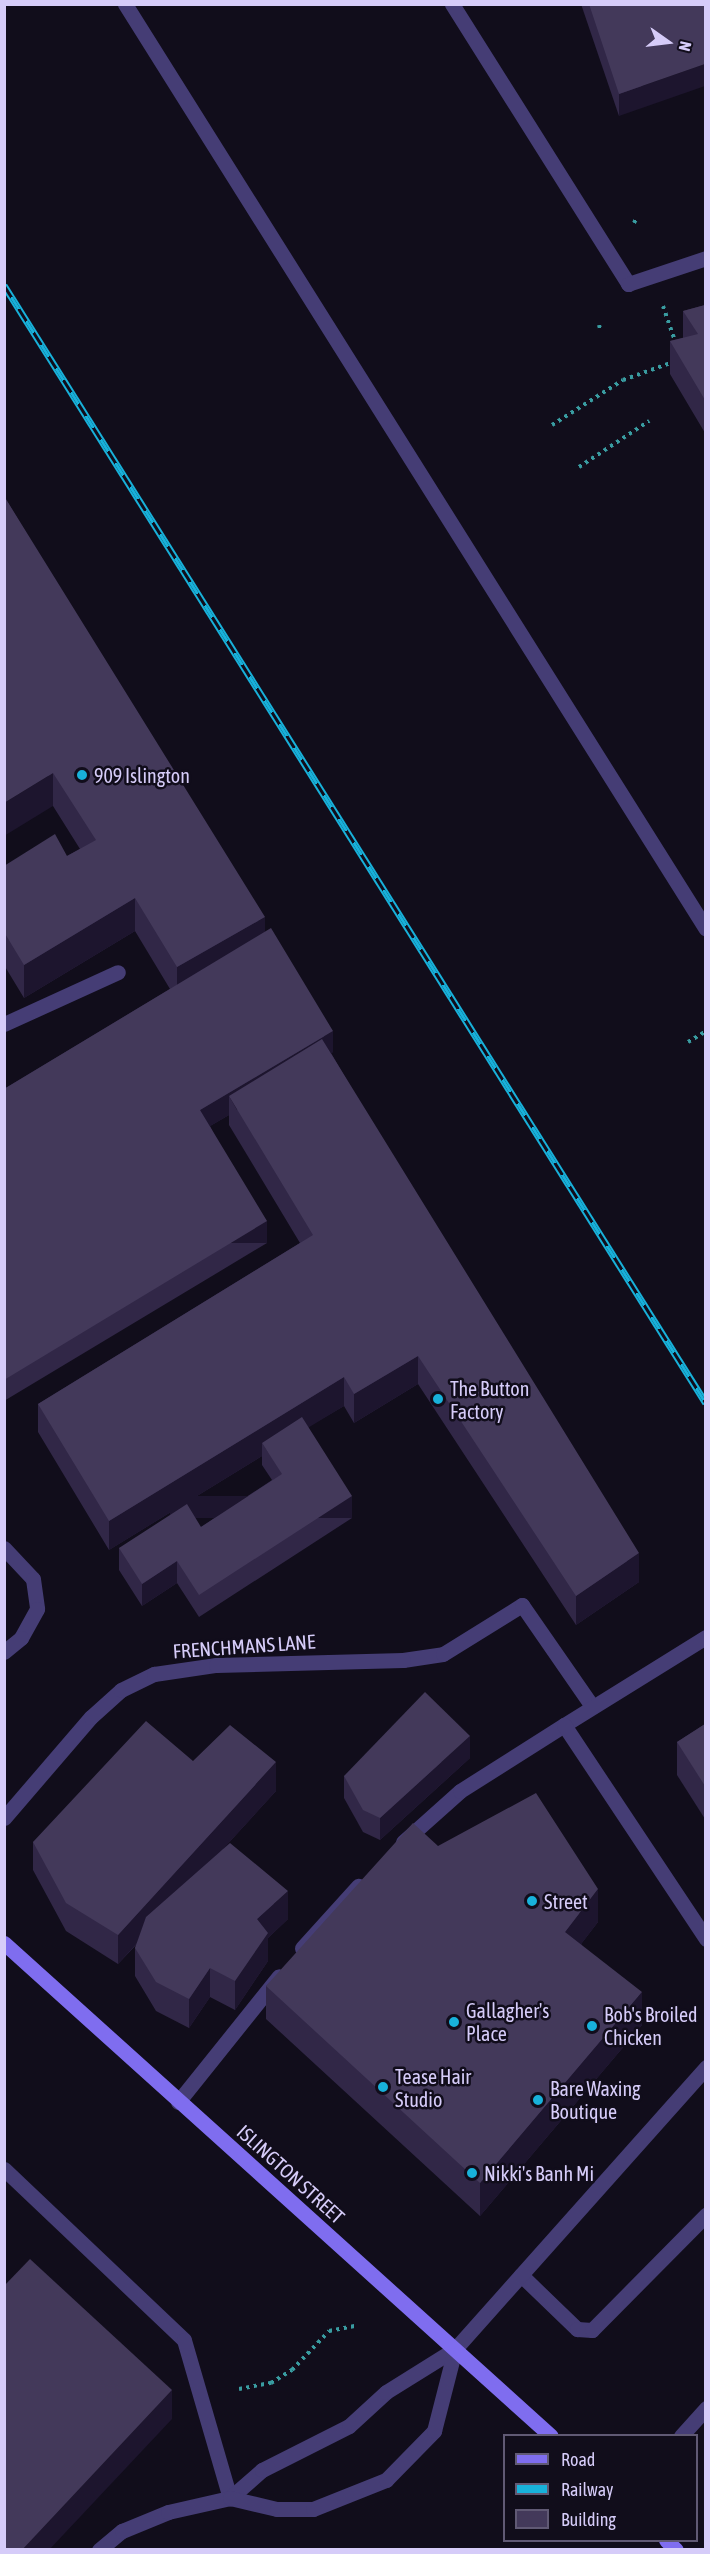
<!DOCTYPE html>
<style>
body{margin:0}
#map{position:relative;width:710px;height:2554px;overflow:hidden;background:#110d1b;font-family:"Asap Condensed",sans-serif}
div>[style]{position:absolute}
.path>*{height:4px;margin-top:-2px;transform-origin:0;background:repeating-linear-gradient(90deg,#399ca1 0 3px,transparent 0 7.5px)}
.lane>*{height:15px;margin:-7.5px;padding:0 7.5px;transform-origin:7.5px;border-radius:7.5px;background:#453d75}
.street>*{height:15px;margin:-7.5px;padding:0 7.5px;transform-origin:7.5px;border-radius:7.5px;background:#453d75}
.secondary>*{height:15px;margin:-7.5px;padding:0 7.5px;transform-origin:7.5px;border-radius:7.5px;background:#7f6def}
.rail>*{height:7px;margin-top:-3.5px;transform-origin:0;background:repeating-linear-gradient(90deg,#110d1b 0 14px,#18b1da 0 28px);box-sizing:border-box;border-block:2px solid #18b1da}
.wall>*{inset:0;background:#312747}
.shaded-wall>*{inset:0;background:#1d152e;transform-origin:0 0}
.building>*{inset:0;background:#43395a}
.dots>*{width:16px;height:16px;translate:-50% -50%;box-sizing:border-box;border:3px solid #110d1b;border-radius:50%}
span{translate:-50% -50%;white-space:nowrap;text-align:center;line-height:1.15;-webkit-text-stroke:5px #110d1b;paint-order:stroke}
.poi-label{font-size:20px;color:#d6ccf9}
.left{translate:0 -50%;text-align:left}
.street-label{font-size:20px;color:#d6ccf9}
.frame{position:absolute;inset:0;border:6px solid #d6ccf9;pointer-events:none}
.legend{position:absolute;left:503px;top:2434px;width:195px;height:108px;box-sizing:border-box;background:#110d1b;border:2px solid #605974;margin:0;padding:8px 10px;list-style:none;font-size:18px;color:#d6ccf9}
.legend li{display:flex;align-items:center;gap:12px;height:30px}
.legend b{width:30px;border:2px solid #605974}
.north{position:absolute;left:638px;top:12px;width:60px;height:60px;-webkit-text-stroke:4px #110d1b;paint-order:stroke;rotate:104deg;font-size:16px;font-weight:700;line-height:24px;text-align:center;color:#d6ccf9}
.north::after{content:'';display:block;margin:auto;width:21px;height:27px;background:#d6ccf9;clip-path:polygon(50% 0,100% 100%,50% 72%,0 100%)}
</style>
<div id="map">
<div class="path">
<div style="left:634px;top:223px;width:4px;rotate:-63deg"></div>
<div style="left:663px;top:306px;width:40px;rotate:71.1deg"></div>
<div style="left:599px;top:325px;width:7px;rotate:74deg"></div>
<div style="left:552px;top:425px;width:84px;rotate:-32.4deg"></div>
<div style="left:623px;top:380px;width:53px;rotate:-19.8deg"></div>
<div style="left:579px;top:467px;width:84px;rotate:-33.3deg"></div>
<div style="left:688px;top:1042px;width:21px;rotate:-31deg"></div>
<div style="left:239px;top:2389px;width:33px;rotate:-11deg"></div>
<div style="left:271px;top:2383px;width:25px;rotate:-32deg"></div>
<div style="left:292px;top:2370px;width:54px;rotate:-46.5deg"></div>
<div style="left:329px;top:2331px;width:26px;rotate:-11deg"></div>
</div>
<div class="lane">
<div style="left:125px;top:4px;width:1092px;rotate:57.87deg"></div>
<div style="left:452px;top:4px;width:331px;rotate:57.8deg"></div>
<div style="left:628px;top:284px;width:82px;rotate:-18.4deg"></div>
<div style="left:4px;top:1024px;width:125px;rotate:-24.5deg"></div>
<div style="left:4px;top:1548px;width:42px;rotate:46.9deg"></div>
<div style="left:33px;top:1579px;width:30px;rotate:82deg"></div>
<div style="left:37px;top:1609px;width:33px;rotate:119deg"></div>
<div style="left:21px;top:1638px;width:22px;rotate:141deg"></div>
<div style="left:403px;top:1660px;width:40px;rotate:-8.5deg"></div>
<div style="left:443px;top:1654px;width:93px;rotate:-31.8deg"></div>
<div style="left:522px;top:1605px;width:123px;rotate:55.3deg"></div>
<div style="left:564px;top:1725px;width:167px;rotate:-31.8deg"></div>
<div style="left:403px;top:1842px;width:76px;rotate:-41.8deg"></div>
<div style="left:460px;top:1791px;width:123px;rotate:-32.4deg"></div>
<div style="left:564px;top:1725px;width:257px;rotate:56.4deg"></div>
<div style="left:302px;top:1948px;width:84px;rotate:-47.9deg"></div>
<div style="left:178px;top:2102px;width:161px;rotate:-51.3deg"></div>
<div style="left:4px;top:2169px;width:248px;rotate:43.5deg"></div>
<div style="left:184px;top:2340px;width:165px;rotate:73.8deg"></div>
<div style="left:521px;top:2275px;width:78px;rotate:44deg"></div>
<div style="left:577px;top:2329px;width:15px;rotate:4deg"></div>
<div style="left:592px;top:2330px;width:162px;rotate:-45.3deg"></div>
<div style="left:681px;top:2436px;width:38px;rotate:-48deg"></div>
<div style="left:230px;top:2498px;width:43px;rotate:-41.2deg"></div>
<div style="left:262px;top:2470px;width:97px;rotate:-26.8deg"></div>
<div style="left:349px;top:2426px;width:50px;rotate:-42.6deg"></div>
<div style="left:386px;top:2392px;width:81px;rotate:-31.9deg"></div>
<div style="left:455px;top:2349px;width:378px;rotate:-48.3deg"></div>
<div style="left:99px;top:2550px;width:30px;rotate:-40deg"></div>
<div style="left:122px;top:2531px;width:50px;rotate:-22.4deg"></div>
<div style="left:168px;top:2512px;width:64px;rotate:-12.7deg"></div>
<div style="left:230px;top:2498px;width:48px;rotate:13.2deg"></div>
<div style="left:277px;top:2509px;width:36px"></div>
<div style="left:313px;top:2509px;width:79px;rotate:-21.7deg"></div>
<div style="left:386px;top:2480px;width:69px;rotate:-45.6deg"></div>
<div style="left:434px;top:2431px;width:85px;rotate:-75.6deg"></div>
</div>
<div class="street">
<div style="left:4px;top:1818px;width:133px;rotate:-49.3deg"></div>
<div style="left:91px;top:1717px;width:40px;rotate:-42deg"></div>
<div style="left:121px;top:1690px;width:37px;rotate:-26deg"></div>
<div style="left:154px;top:1674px;width:63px;rotate:-8.3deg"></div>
<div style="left:216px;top:1665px;width:187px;rotate:-1.5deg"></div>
</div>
<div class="secondary">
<div style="left:4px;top:1943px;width:736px;rotate:42.03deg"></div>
<div style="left:666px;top:2540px;width:14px;rotate:45deg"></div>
</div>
<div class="rail">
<div style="left:4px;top:285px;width:1320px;rotate:57.88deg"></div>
</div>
<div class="wall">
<div style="clip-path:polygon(581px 4px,705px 4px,619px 116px)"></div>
<div style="clip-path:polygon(705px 305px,705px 433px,670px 374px,670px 341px,683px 338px,683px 311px)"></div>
<div style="clip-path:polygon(4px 496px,265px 932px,333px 1052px,331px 1053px,639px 1582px,576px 1625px,418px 1384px,354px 1423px,344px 1406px,308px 1427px,352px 1518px,199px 1617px,177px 1583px,142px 1606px,119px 1570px,119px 1548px,201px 1527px,272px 1480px,262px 1465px,262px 1456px,109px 1550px,38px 1432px,38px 1404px,300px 1243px,229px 1125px,229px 1115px,210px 1126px,267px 1243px,4px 1401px,4px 1089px,170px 989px,135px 931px,24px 998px,4px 965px,4px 866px,67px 856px,80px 849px,53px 806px)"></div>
<div style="clip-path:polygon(705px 1724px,705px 1819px,677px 1775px,677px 1742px)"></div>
<div style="clip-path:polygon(470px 1758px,380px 1840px,363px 1832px,344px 1798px,344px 1776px)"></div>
<div style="clip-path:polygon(193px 1761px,276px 1791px,223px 1849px,288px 1919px,268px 1938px,268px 1961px,235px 2010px,210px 1997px,189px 2028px,156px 2011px,135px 1976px,135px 1948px,137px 1944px,118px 1964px,66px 1931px,33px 1870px,33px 1842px)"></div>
<div style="clip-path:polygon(438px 1846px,598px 1922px,581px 1944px,642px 2025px,480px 2216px,266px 2019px,266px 1986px)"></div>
</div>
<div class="shaded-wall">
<div style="clip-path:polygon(705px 64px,705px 86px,619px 116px,619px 94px)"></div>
<div style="clip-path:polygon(53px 773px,53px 806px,4px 836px,4px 803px)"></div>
<div style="clip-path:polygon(135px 898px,135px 931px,24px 998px,24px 965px)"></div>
<div style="clip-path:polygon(265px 917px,265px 949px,177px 999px,177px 967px)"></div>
<div style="clip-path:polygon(333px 1031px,333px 1052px,237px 1110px,229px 1096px,229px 1115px,200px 1132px,200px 1110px)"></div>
<div style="left:267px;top:1221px;width:22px;height:307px;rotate:90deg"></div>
<div style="clip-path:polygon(418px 1356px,418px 1384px,354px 1423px,354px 1394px)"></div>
<div style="clip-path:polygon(344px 1377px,344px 1406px,268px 1452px,262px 1443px,262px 1456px,109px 1550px,109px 1521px)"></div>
<div style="left:352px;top:1496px;width:22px;height:182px;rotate:90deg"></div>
<div style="clip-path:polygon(639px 1553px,639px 1582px,576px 1625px,576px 1596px)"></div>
<div style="clip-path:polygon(177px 1561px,177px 1583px,142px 1606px,142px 1584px)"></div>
<div style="clip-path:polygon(470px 1736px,470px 1758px,380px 1840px,380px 1818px)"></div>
<div style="clip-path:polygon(276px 1762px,276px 1791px,118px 1964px,118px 1935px)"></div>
<div style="clip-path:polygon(598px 1889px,598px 1922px,565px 1965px,565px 1932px)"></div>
<div style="clip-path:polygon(288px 1891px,288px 1919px,268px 1938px,268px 1961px,235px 2010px,235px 1981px,257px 1919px)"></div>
<div style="clip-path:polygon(210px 1968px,210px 1997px,189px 2028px,189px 1999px)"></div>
<div style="clip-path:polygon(642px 1992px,642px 2025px,480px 2216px,480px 2183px)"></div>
<div style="clip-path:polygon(172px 2390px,172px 2419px,49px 2550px,22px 2550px)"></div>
</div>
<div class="building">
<div style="clip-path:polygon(589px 4px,705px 4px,705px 64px,619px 94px)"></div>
<div style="clip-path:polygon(705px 305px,705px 400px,670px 341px,698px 334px,683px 311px)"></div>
<div style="clip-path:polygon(4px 496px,265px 917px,177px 967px,135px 898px,24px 965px,4px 932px,4px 866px,55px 834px,67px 856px,96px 840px,53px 773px,4px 803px)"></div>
<div style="clip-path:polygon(271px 928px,333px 1031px,200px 1110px,267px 1221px,4px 1380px,4px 1089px)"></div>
<div style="clip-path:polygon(322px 1039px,639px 1553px,576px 1596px,418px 1356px,354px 1394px,344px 1377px,109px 1521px,38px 1404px,313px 1235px,229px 1096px)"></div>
<div style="clip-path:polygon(302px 1417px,352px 1496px,199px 1595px,177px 1561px,142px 1584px,119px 1548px,187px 1504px,201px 1527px,282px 1474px,262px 1443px)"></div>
<div style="clip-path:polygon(425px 1692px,470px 1736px,380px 1818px,363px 1810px,344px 1776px)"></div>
<div style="clip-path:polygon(146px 1721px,193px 1761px,230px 1725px,276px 1762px,118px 1935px,66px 1903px,33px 1842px)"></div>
<div style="clip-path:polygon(705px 1724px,705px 1786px,677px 1742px)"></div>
<div style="clip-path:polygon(536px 1793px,598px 1889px,565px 1932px,642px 1992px,480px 2183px,266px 1986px,413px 1823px,438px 1846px)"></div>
<div style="clip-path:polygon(230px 1843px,288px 1891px,257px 1919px,268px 1933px,235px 1981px,210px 1968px,189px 1999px,156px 1982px,135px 1948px,146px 1917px)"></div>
<div style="clip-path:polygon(30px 2259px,172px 2390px,22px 2550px,4px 2550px,4px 2286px)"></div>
</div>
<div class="dots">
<div style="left:82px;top:775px;background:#18b1da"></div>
<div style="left:438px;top:1399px;background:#18b1da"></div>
<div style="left:532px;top:1901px;background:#18b1da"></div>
<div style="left:454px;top:2022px;background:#18b1da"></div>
<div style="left:592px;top:2026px;background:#18b1da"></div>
<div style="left:383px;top:2087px;background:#18b1da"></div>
<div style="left:538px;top:2100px;background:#18b1da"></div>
<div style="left:472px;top:2173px;background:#18b1da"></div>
</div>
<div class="poi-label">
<span class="left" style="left:94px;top:775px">909 Islington</span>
<span class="left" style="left:450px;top:1400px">The Button<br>Factory</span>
<span class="left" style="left:544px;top:1901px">Street</span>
<span class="left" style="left:466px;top:2022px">Gallagher's<br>Place</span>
<span class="left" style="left:604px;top:2026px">Bob's Broiled<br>Chicken</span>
<span class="left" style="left:395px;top:2088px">Tease Hair<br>Studio</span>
<span class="left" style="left:550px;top:2100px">Bare Waxing<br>Boutique</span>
<span class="left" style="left:484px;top:2173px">Nikki's Banh Mi</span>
</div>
<div class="street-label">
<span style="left:244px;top:1646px;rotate:-4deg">FRENCHMANS LANE</span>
<span style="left:291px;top:2174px;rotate:42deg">ISLINGTON STREET</span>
</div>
<div class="frame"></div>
<ul class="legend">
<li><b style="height:8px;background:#7f6def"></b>Road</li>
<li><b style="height:8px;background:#18b1da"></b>Railway</li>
<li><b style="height:16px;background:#43395a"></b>Building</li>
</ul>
<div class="north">N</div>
</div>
